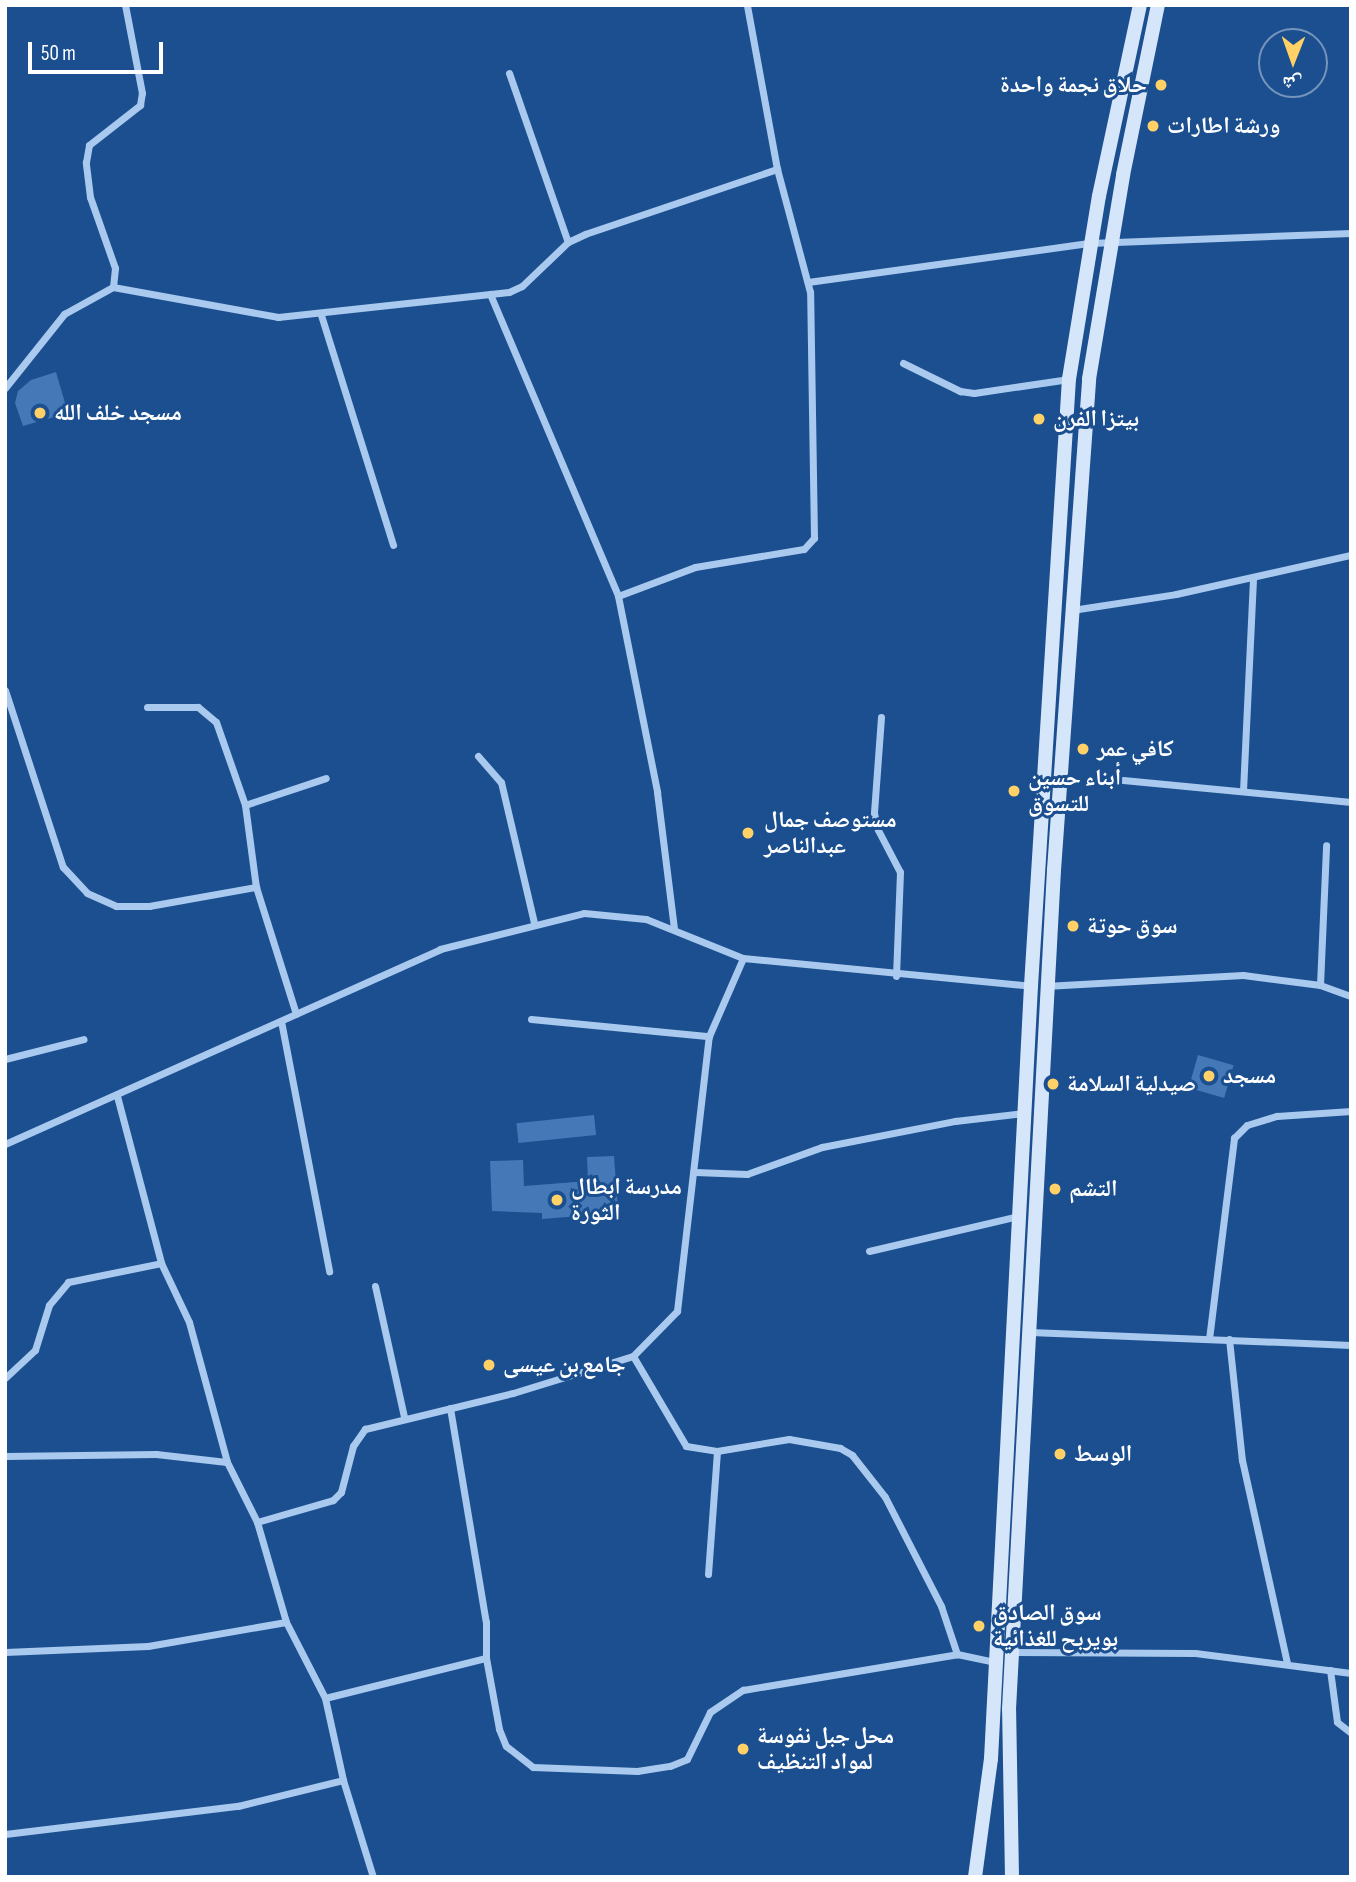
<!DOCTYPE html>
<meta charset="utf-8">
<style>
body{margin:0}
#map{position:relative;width:1356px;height:1882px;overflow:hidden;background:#1b4f8f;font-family:"Sofia Sans Condensed","Noto Naskh Arabic",sans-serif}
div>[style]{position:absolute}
.building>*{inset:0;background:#4478b7;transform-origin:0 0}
.minor>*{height:7px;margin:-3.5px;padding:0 3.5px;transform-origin:3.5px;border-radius:3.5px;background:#a9c9ee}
.secondary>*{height:14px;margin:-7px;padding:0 7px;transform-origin:7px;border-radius:7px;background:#d6e6fa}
.dots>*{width:19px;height:19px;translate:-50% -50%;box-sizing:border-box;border:4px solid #1b4f8f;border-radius:50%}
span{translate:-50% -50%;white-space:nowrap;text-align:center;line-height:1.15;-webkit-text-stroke:6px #1b4f8f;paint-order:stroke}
.poi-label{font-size:23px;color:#fff;font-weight:700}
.right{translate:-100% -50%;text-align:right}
.left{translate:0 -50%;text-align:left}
.frame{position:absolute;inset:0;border:7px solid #fff;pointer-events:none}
.north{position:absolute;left:1258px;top:28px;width:70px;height:70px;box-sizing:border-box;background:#1b4f8f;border:2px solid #7695bc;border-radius:50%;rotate:181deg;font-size:19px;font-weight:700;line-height:28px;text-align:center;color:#fff}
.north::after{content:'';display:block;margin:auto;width:24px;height:32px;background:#ffd166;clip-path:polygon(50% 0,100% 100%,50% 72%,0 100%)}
.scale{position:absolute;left:28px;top:42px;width:135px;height:32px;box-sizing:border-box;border:4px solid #fff;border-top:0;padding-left:9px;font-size:21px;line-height:24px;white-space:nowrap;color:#fff;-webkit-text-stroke:5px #1b4f8f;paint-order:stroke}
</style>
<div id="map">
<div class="building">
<div style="clip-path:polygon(56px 372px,68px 413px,23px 426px,15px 403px,18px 391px,31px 380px)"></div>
<div style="left:1198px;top:1055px;width:37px;height:34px;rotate:16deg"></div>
<div style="left:594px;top:1115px;width:20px;height:78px;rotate:84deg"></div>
<div style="clip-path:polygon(614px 1156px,618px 1209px,604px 1209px,605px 1214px,542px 1219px,542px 1213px,492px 1211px,490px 1161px,523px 1160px,524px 1186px,588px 1181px,587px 1157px)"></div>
</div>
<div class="minor">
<div style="left:509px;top:73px;width:179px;rotate:70.8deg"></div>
<div style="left:808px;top:282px;width:285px;rotate:-7.9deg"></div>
<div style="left:1090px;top:243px;width:261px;rotate:-2.2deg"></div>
<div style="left:113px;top:287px;width:168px;rotate:10.3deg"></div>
<div style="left:278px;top:317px;width:232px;rotate:-6.2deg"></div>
<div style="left:509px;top:292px;width:14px;rotate:-25deg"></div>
<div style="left:522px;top:286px;width:64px;rotate:-43.7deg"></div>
<div style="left:568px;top:242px;width:19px;rotate:-25deg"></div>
<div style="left:585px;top:234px;width:203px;rotate:-18.7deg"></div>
<div style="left:490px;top:294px;width:328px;rotate:67deg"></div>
<div style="left:618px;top:596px;width:200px;rotate:78.7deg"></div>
<div style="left:657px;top:792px;width:138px;rotate:82.9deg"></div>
<div style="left:321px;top:315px;width:241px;rotate:72.6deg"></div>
<div style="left:903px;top:363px;width:64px;rotate:26.2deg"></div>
<div style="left:960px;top:391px;width:14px;rotate:8deg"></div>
<div style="left:974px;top:393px;width:96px;rotate:-8.4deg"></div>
<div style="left:5px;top:388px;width:95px;rotate:-51.4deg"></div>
<div style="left:64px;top:314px;width:56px;rotate:-28.9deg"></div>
<div style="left:113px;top:287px;width:19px;rotate:-84deg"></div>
<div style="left:115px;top:268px;width:75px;rotate:-109.4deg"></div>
<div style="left:90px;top:197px;width:35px;rotate:-97deg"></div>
<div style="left:86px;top:162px;width:17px;rotate:-80deg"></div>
<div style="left:89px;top:145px;width:65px;rotate:-38.1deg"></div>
<div style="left:140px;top:105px;width:12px;rotate:-81deg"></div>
<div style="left:142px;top:93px;width:90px;rotate:-100.9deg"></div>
<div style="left:618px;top:596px;width:82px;rotate:-20.6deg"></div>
<div style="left:695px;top:567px;width:110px;rotate:-9.4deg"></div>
<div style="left:804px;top:549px;width:15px;rotate:-48deg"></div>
<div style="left:814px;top:538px;width:246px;rotate:-90.9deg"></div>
<div style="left:810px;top:292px;width:127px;rotate:-105deg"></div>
<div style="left:777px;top:169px;width:167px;rotate:-100.4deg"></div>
<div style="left:1072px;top:610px;width:105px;rotate:-8.7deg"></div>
<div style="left:1176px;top:594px;width:179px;rotate:-12.6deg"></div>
<div style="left:5px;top:690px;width:186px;rotate:71.9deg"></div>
<div style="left:63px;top:867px;width:35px;rotate:47deg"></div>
<div style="left:87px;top:893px;width:32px;rotate:24deg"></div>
<div style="left:116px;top:906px;width:33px"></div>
<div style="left:149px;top:906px;width:109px;rotate:-10.1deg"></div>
<div style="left:147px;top:707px;width:51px"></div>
<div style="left:198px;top:707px;width:23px;rotate:40deg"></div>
<div style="left:216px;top:722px;width:88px;rotate:70.7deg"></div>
<div style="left:245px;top:805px;width:83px;rotate:82.4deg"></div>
<div style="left:256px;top:887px;width:133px;rotate:72.5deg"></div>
<div style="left:881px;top:717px;width:96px;rotate:94.2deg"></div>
<div style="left:874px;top:813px;width:17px;rotate:77deg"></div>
<div style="left:878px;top:830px;width:47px;rotate:62.4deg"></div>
<div style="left:900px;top:872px;width:104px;rotate:92.2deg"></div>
<div style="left:478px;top:756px;width:35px;rotate:49deg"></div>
<div style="left:501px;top:782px;width:145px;rotate:76.8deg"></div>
<div style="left:1123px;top:780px;width:229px;rotate:5.5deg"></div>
<div style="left:1243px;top:791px;width:212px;rotate:-87.3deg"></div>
<div style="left:245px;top:805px;width:85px;rotate:-18.4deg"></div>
<div style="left:1320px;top:985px;width:140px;rotate:-87.5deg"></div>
<div style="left:1045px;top:986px;width:198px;rotate:-3.2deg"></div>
<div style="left:1243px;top:975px;width:78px;rotate:7.4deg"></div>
<div style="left:1320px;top:985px;width:33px;rotate:20deg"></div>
<div style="left:531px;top:1019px;width:179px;rotate:5.5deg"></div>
<div style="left:281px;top:1021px;width:255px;rotate:79.1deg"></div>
<div style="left:5px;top:1059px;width:81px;rotate:-14.2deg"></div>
<div style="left:117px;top:1096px;width:173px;rotate:75.2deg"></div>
<div style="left:161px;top:1263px;width:65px;rotate:64.6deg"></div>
<div style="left:189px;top:1322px;width:145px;rotate:74.8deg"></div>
<div style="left:227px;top:1462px;width:67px;rotate:63.4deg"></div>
<div style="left:257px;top:1522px;width:104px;rotate:73.8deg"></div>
<div style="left:286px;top:1622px;width:85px;rotate:62.8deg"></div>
<div style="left:325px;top:1698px;width:84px;rotate:77.6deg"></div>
<div style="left:343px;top:1780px;width:102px;rotate:72.8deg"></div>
<div style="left:5px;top:1144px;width:477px;rotate:-24.1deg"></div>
<div style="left:440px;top:949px;width:148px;rotate:-14deg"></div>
<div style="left:584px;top:913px;width:62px;rotate:5.5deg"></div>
<div style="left:646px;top:919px;width:105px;rotate:21.9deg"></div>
<div style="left:743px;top:958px;width:291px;rotate:5.5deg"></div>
<div style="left:695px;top:1172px;width:52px;rotate:2.2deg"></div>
<div style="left:747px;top:1174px;width:80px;rotate:-19.8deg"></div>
<div style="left:822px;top:1147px;width:136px;rotate:-11.1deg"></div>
<div style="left:955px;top:1121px;width:69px;rotate:-6.6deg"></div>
<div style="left:869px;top:1251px;width:153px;rotate:-13.2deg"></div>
<div style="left:375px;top:1286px;width:134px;rotate:77.5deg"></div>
<div style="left:1030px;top:1332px;width:321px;rotate:2.3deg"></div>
<div style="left:1209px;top:1339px;width:203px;rotate:-82.9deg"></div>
<div style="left:1234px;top:1138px;width:18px;rotate:-45deg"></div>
<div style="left:1247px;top:1125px;width:31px;rotate:-17deg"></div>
<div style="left:1277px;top:1116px;width:74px;rotate:-3.9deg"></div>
<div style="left:1229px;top:1339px;width:122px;rotate:83.9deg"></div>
<div style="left:1242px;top:1460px;width:208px;rotate:77.5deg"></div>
<div style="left:633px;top:1356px;width:104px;rotate:59.5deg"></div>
<div style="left:686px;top:1446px;width:31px;rotate:9deg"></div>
<div style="left:717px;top:1451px;width:73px;rotate:-9.5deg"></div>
<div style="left:789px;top:1439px;width:52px;rotate:10deg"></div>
<div style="left:840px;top:1448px;width:14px;rotate:30deg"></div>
<div style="left:852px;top:1455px;width:53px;rotate:51.8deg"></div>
<div style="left:885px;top:1497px;width:123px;rotate:62.8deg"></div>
<div style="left:941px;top:1606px;width:51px;rotate:71.6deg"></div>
<div style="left:5px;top:1378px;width:41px;rotate:-43deg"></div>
<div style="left:35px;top:1350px;width:47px;rotate:-72.7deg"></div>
<div style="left:49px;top:1305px;width:30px;rotate:-50deg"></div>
<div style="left:68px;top:1282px;width:95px;rotate:-11.5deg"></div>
<div style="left:450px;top:1408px;width:217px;rotate:80.5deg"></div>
<div style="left:486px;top:1622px;width:36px;rotate:90deg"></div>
<div style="left:486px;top:1658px;width:72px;rotate:79.6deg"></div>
<div style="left:499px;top:1729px;width:18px;rotate:68deg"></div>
<div style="left:506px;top:1746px;width:34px;rotate:38deg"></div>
<div style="left:533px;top:1767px;width:104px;rotate:2.2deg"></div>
<div style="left:637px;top:1771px;width:33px;rotate:-9deg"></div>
<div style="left:670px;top:1766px;width:18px;rotate:-22deg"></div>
<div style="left:687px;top:1759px;width:52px;rotate:-63.9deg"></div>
<div style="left:710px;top:1712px;width:40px;rotate:-34deg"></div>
<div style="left:743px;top:1690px;width:217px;rotate:-9.5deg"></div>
<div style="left:957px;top:1654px;width:38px;rotate:12deg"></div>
<div style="left:5px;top:1456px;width:151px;rotate:-0.8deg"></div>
<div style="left:156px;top:1454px;width:71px;rotate:6.4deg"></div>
<div style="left:257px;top:1522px;width:79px;rotate:-16.1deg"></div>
<div style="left:333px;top:1500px;width:11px;rotate:-45deg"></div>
<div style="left:341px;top:1492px;width:48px;rotate:-75.4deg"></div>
<div style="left:353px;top:1446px;width:21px;rotate:-55deg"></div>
<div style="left:365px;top:1429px;width:152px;rotate:-13.7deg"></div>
<div style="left:513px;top:1393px;width:126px;rotate:-17.1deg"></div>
<div style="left:633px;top:1356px;width:63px;rotate:-45.6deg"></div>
<div style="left:677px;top:1311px;width:277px;rotate:-83.4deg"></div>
<div style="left:709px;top:1036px;width:85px;rotate:-66.4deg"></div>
<div style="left:708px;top:1574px;width:123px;rotate:-85.8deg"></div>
<div style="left:5px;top:1652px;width:143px;rotate:-2.4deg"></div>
<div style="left:148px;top:1646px;width:140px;rotate:-9.9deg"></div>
<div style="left:1012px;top:1652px;width:183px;rotate:0.3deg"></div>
<div style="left:1195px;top:1653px;width:157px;rotate:7.3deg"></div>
<div style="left:1330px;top:1670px;width:52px;rotate:82.3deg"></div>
<div style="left:1337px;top:1722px;width:18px;rotate:38deg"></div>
<div style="left:325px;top:1698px;width:166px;rotate:-14deg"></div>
<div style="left:5px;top:1834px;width:235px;rotate:-6.9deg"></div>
<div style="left:238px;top:1806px;width:108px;rotate:-13.9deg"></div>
</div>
<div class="secondary">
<div style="left:975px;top:1877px;width:119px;rotate:-82.3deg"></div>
<div style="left:991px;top:1759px;width:774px;rotate:-87.04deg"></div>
<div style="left:1031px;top:986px;width:608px;rotate:-86.42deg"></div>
<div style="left:1069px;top:379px;width:185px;rotate:-80.7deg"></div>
<div style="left:1099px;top:196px;width:195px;rotate:-77.9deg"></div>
<div style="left:1012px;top:1877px;width:168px;rotate:-91deg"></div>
<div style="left:1009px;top:1709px;width:840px;rotate:-86.93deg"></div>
<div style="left:1054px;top:870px;width:492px;rotate:-85.9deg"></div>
<div style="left:1089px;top:379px;width:207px;rotate:-80.5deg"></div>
<div style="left:1123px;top:175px;width:174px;rotate:-78.4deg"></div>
</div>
<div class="dots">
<div style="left:1161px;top:85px;background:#ffd166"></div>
<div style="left:1153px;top:126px;background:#ffd166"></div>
<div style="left:40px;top:413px;background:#ffd166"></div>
<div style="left:1039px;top:419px;background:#ffd166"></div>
<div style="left:1083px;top:749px;background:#ffd166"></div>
<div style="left:1014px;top:791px;background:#ffd166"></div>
<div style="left:748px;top:833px;background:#ffd166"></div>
<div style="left:1073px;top:926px;background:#ffd166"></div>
<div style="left:1209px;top:1076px;background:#ffd166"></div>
<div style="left:1053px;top:1084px;background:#ffd166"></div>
<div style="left:1055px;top:1189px;background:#ffd166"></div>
<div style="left:557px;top:1200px;background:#ffd166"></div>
<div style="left:489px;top:1365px;background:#ffd166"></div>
<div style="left:1060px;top:1454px;background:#ffd166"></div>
<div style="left:979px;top:1626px;background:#ffd166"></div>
<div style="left:743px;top:1749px;background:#ffd166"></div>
</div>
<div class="poi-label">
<span class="right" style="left:1147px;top:85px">حلاق نجمة واحدة</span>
<span class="left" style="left:1167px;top:126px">ورشة اطارات</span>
<span class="left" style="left:54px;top:413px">مسجد خلف الله</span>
<span class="left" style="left:1053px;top:419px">بيتزا الفرن</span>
<span class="left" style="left:1097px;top:749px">كافي عمر</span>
<span class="left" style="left:1028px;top:791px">أبناء حسين<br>للتسوق</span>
<span class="left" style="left:764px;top:833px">مستوصف جمال<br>عبدالناصر</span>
<span class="left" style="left:1087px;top:926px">سوق حوتة</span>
<span class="left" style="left:1223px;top:1076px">مسجد</span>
<span class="left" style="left:1067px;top:1084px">صيدلية السلامة</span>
<span class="left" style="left:571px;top:1200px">مدرسة ابطال<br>الثورة</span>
<span class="left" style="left:1069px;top:1189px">التشم</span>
<span class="left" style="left:503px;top:1365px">جامع بن عيسى</span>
<span class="left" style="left:1074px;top:1454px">الوسط</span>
<span class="left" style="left:993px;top:1626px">سوق الصادق<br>بويربح للغذائية</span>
<span class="left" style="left:757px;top:1749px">محل جبل نفوسة<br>لمواد التنظيف</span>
</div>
<div class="frame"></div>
<div class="north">ش</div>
<div class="scale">50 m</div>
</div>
